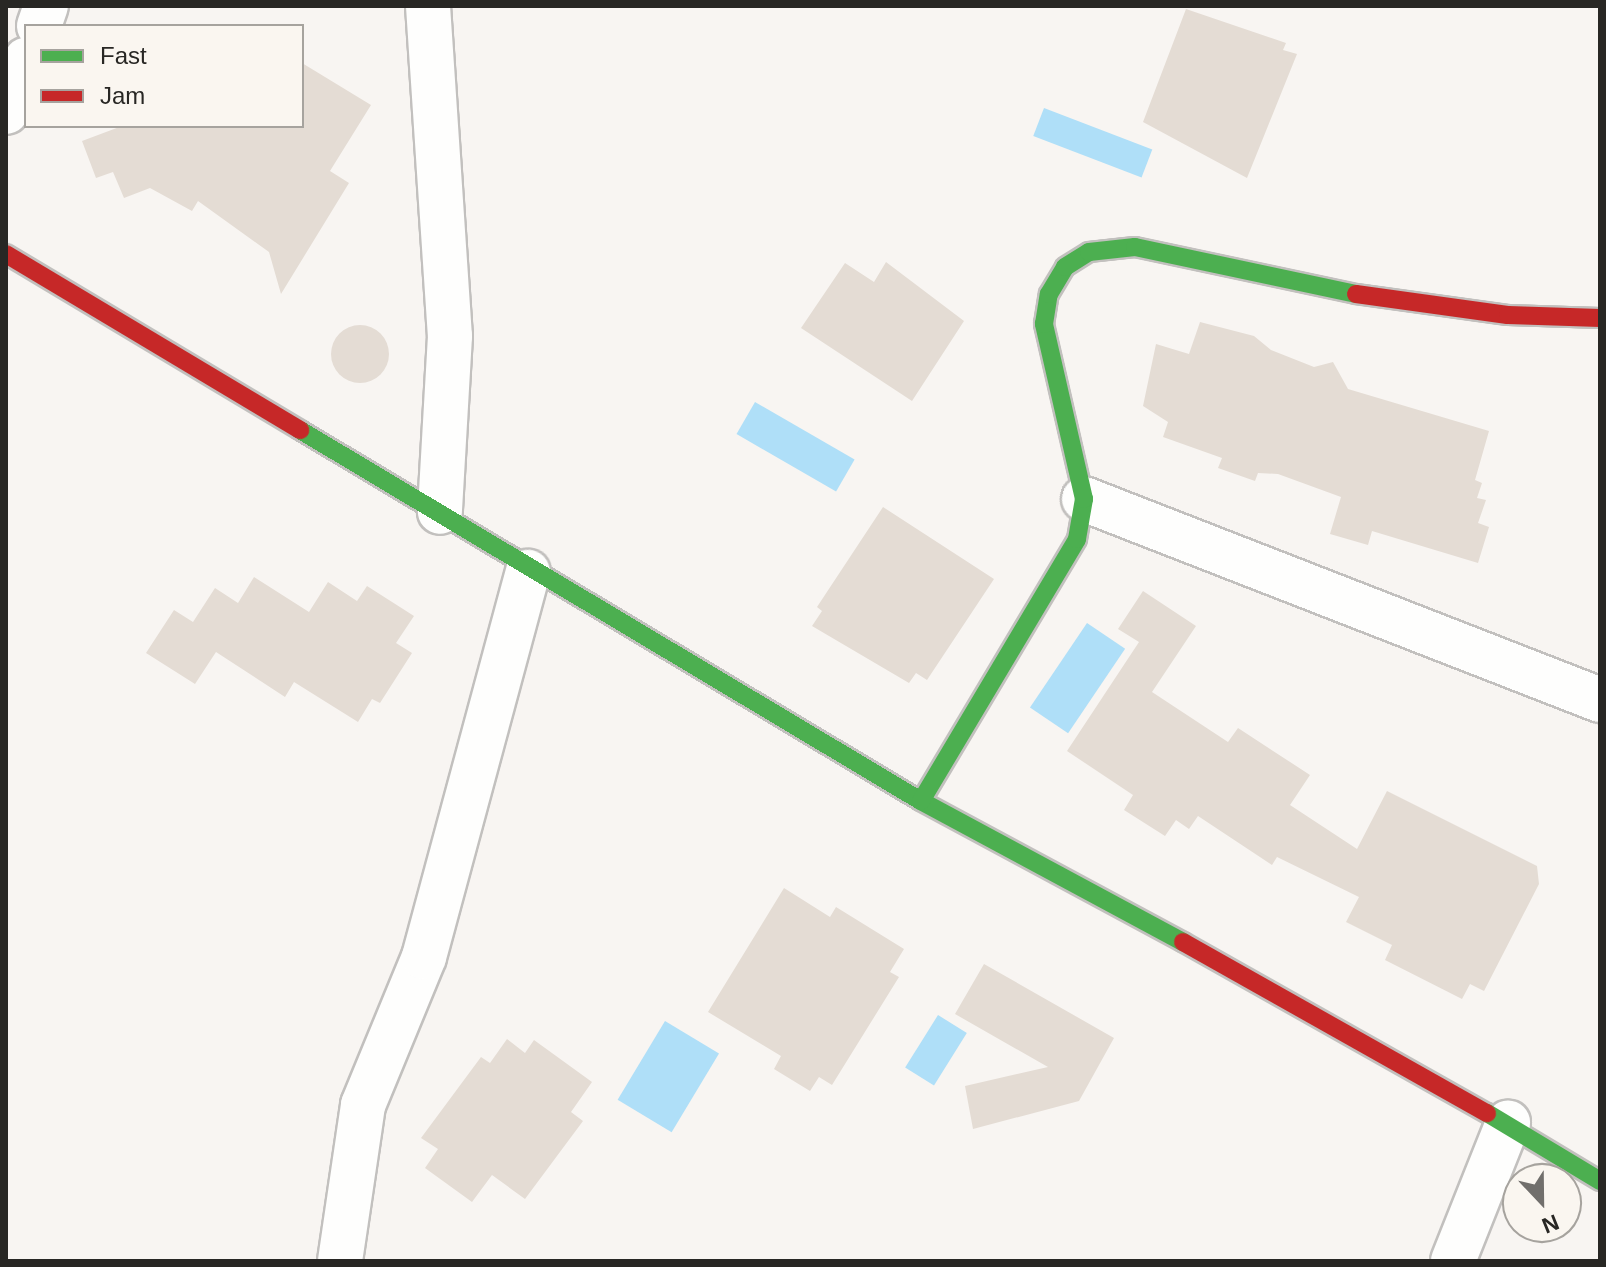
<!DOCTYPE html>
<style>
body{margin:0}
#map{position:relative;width:1606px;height:1267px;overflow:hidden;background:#f8f5f2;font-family:Helvetica,sans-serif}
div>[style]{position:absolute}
.water>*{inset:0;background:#afdff8;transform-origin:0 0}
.building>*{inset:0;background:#e4dcd4}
.round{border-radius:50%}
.roads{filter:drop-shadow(2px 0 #c2c0be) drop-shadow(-2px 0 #c2c0be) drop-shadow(0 2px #c2c0be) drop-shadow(0 -2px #c2c0be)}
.street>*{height:44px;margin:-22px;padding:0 22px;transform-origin:22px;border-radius:22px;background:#fefefd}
.fast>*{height:18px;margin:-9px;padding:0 9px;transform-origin:9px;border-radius:9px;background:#4caf50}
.jam>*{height:18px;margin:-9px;padding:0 9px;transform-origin:9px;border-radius:9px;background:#c62828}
span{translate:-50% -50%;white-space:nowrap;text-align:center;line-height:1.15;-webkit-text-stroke:7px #faf6f0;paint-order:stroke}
.frame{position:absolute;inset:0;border:8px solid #282724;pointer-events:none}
.legend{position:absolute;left:24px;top:24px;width:280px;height:104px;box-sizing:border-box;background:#faf6f0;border:2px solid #a6a39e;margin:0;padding:10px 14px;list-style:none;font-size:24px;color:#282724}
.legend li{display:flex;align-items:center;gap:16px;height:40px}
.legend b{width:40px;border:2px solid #a6a39e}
.north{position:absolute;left:1502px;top:1163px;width:80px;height:80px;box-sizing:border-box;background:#faf6f0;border:2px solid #a6a39e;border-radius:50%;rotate:158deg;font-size:22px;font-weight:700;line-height:32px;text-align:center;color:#282724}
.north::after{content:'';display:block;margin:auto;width:28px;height:36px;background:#716f6c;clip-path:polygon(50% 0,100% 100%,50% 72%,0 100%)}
</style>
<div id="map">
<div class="water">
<div style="left:1044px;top:108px;width:116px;height:30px;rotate:21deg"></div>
<div style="left:755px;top:402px;width:115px;height:37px;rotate:30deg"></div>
<div style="left:1087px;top:623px;width:46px;height:102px;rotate:34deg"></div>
<div style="left:938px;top:1015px;width:34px;height:62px;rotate:32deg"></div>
<div style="left:665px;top:1021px;width:63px;height:92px;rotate:31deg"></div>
</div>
<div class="building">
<div style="clip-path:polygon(1186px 9px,1286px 43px,1283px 50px,1297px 54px,1247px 178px,1143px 122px)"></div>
<div style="clip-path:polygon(302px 63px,371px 105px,330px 171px,349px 183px,281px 294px,269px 252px,198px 201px,192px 211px,150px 188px,124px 198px,113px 172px,96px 178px,82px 141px,122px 126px,302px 126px)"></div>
<div style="clip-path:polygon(886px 262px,964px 321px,912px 401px,801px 328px,845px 263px,874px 282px)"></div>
<div style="clip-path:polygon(1200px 322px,1254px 336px,1271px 350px,1314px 367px,1333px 362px,1348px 389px,1489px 431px,1475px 480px,1482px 483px,1477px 498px,1486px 500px,1478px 523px,1489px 527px,1478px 563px,1372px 531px,1368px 545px,1330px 534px,1341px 497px,1278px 474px,1258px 473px,1255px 481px,1218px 468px,1222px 458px,1163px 437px,1168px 422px,1143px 406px,1156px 344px,1189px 354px)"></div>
<div class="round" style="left:331px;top:325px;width:58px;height:58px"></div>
<div style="clip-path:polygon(883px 507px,994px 579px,927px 680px,916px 673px,909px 683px,812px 626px,822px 611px,817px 607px)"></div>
<div style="clip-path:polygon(254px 577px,309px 612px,328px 582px,357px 601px,367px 586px,414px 616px,396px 643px,412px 653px,380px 703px,372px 699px,358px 722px,294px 682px,285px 697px,216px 652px,195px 684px,146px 653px,174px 610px,193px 622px,215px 588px,238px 603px)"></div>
<div style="clip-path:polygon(1143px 591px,1196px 626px,1152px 692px,1228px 742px,1238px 728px,1310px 775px,1290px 805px,1357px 849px,1387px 791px,1537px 866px,1539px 884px,1484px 991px,1470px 984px,1462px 999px,1385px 960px,1392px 945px,1346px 922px,1359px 897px,1277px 857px,1272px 865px,1198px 816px,1189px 829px,1176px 820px,1165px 836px,1124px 810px,1133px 795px,1067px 751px,1139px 642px,1118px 629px)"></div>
<div style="clip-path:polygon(784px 888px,830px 917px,836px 907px,904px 949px,890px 972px,899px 977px,832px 1085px,819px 1077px,810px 1091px,774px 1069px,781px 1056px,708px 1012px)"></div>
<div style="clip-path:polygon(984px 964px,1114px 1038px,1079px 1101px,973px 1129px,965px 1086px,1048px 1067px,955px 1014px)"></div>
<div style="clip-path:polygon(507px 1039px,525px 1053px,534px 1040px,592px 1082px,571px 1112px,583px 1121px,525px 1199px,492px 1175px,472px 1202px,425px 1168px,438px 1149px,421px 1138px,481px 1057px,490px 1063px)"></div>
</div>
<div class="roads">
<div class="street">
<div style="left:428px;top:6px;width:331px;rotate:86.2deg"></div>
<div style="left:450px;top:336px;width:176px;rotate:93.3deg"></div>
<div style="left:39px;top:26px;width:21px;rotate:-71deg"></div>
<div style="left:6px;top:112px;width:56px;rotate:-69deg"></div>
<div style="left:1084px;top:499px;width:554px;rotate:21.28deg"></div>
<div style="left:340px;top:1261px;width:158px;rotate:-81.6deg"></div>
<div style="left:363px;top:1105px;width:160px;rotate:-67.6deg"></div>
<div style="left:424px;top:957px;width:399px;rotate:-74.9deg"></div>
<div style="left:1453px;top:1261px;width:149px;rotate:-68.3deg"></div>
</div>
<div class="fast">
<div style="left:300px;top:430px;width:723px;rotate:30.86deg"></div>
<div style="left:921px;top:801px;width:298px;rotate:28.3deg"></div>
<div style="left:921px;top:801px;width:305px;rotate:-59.2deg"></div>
<div style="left:1077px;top:539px;width:41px;rotate:-80.1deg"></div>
<div style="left:1084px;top:499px;width:180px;rotate:-102.9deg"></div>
<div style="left:1044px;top:324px;width:30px;rotate:-81deg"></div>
<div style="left:1049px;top:294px;width:31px;rotate:-59deg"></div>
<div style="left:1065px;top:267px;width:28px;rotate:-32deg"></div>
<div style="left:1089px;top:252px;width:46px;rotate:-6.2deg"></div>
<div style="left:1135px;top:247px;width:226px;rotate:12deg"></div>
<div style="left:1487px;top:1113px;width:132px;rotate:31deg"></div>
</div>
<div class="jam">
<div style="left:6px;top:254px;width:343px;rotate:30.9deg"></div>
<div style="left:1356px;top:294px;width:153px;rotate:7.9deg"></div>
<div style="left:1508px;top:315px;width:92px;rotate:1.9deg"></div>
<div style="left:1183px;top:942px;width:349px;rotate:29.4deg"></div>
</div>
</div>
<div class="frame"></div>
<ul class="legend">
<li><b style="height:10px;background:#4caf50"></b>Fast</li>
<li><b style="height:10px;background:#c62828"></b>Jam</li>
</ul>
<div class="north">N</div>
</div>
